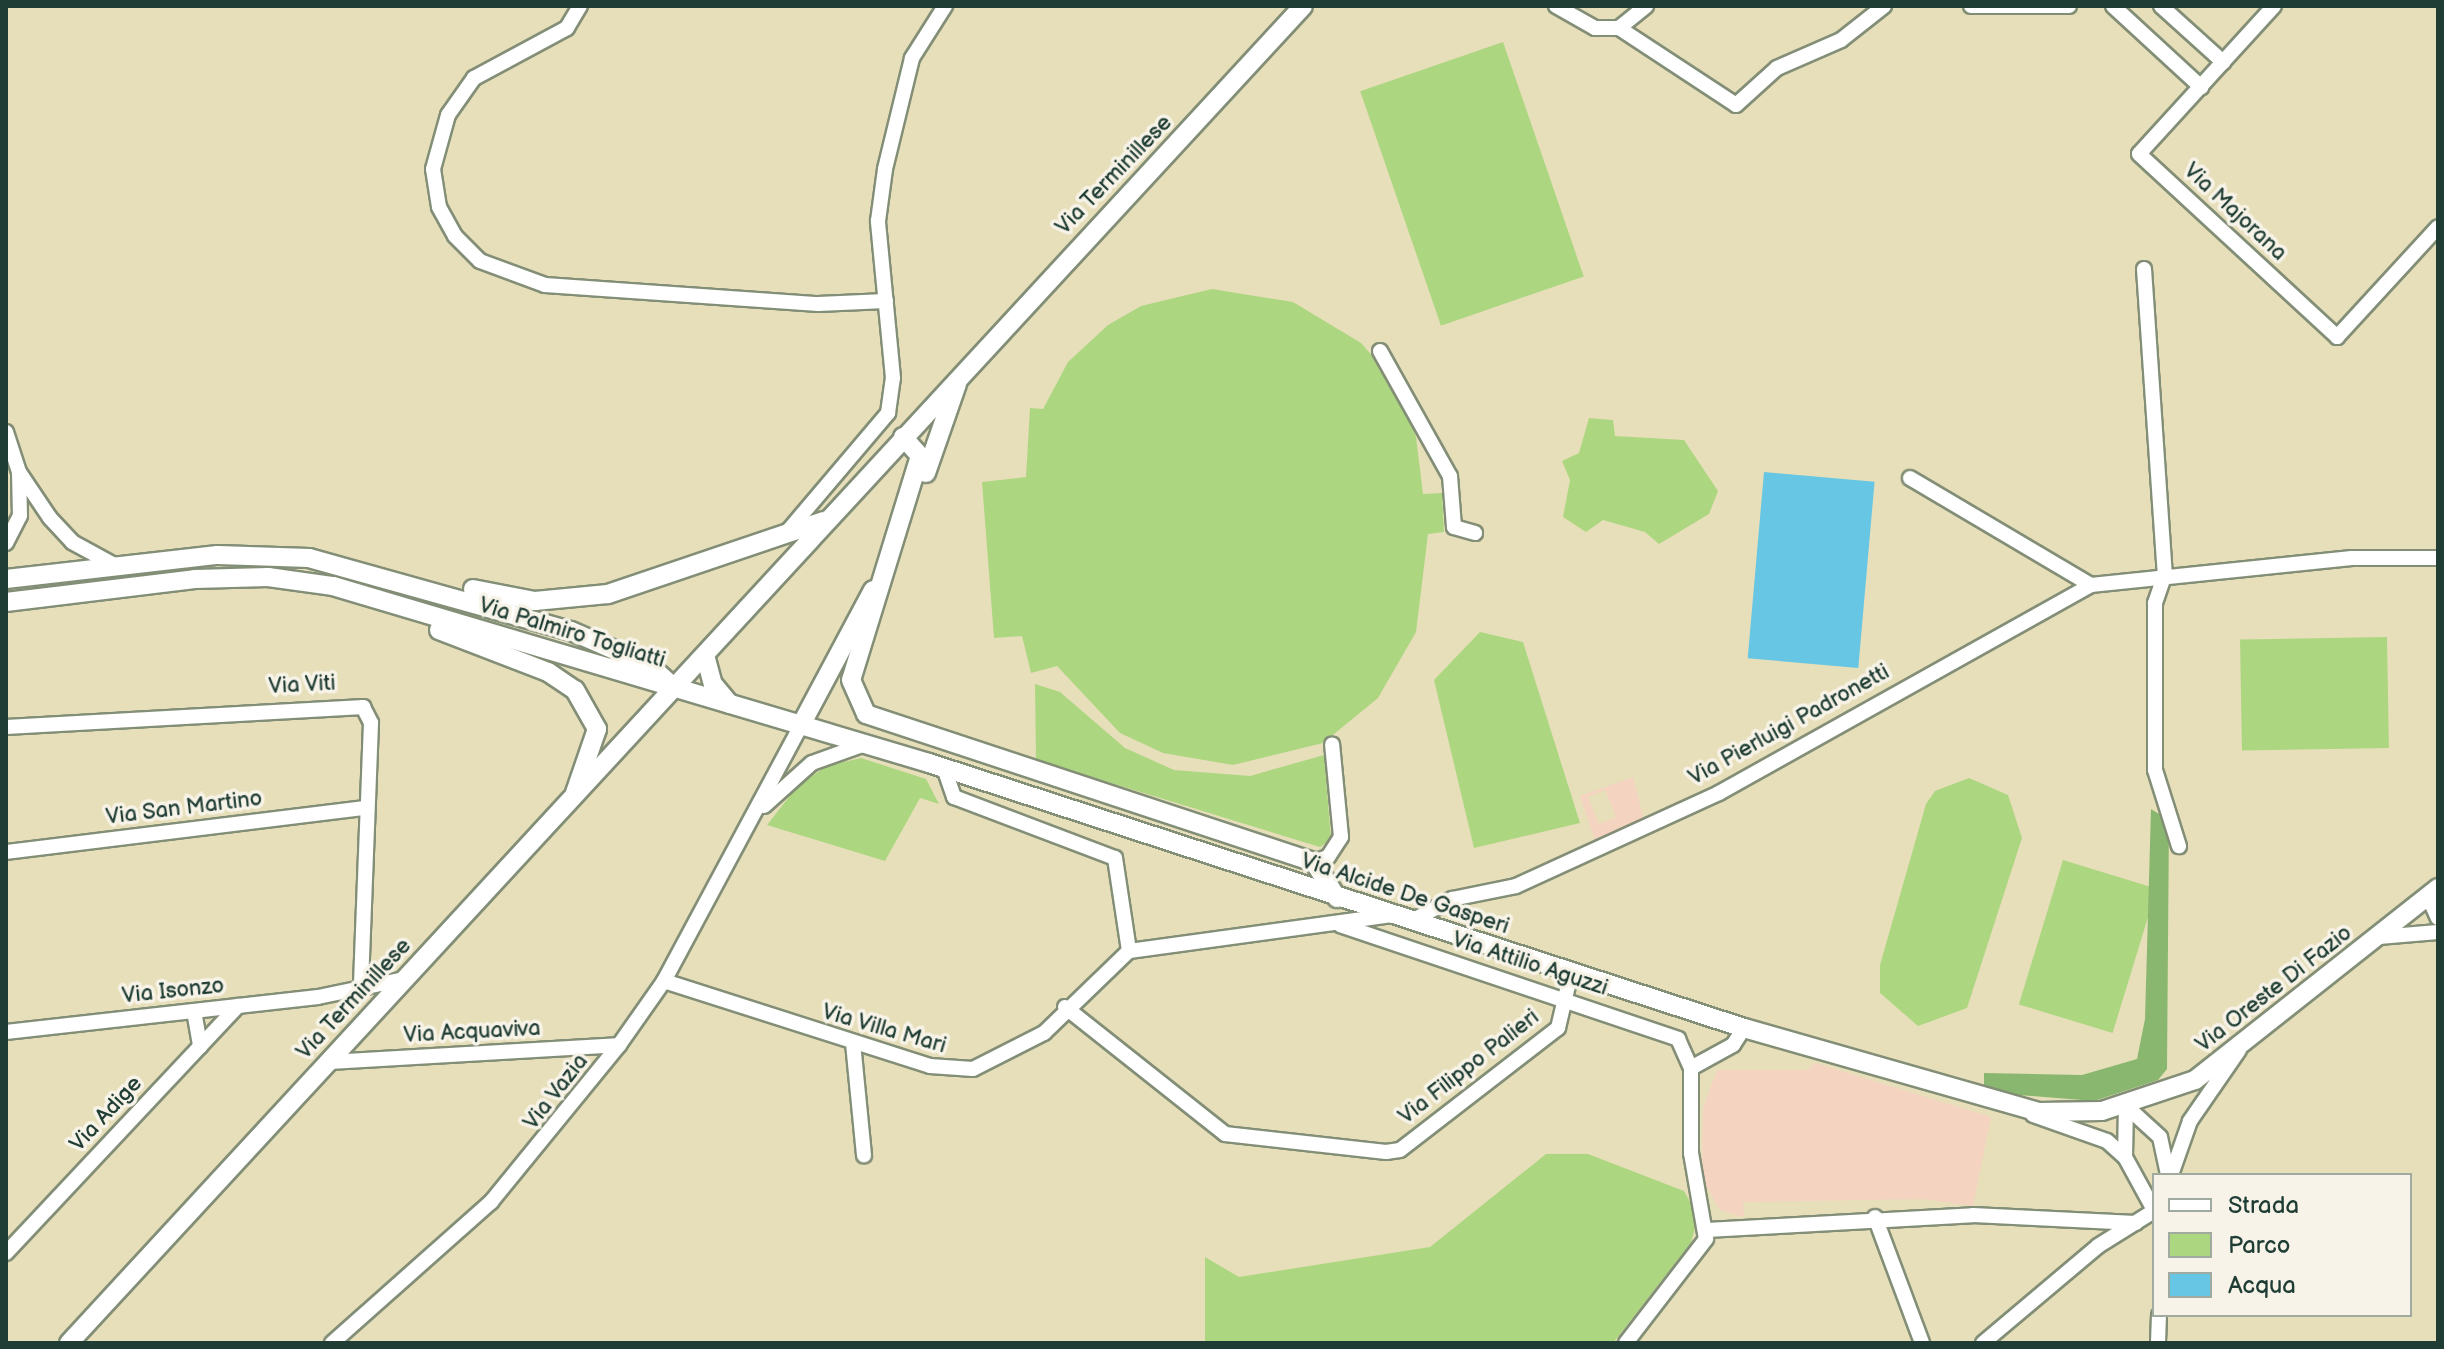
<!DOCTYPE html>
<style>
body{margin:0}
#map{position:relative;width:2444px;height:1349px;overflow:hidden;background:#e7dfba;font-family:"Balsamiq Sans",sans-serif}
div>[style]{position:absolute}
.built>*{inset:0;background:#f5d3c1}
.green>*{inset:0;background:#add681;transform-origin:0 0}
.forest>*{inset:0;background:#8ab76f}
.water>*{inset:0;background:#66c6e4;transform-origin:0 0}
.roads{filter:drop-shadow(2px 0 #838e77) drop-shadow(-2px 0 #838e77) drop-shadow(0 2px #838e77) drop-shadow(0 -2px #838e77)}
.street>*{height:14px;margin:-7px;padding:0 7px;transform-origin:7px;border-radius:7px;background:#fff}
.secondary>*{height:18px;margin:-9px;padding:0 9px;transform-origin:9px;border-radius:9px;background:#fff}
span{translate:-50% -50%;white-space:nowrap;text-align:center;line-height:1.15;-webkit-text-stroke:7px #f7f3e8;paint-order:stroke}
.street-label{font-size:22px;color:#1f3d34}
.frame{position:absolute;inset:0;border:8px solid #1f3d34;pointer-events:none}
.legend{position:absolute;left:2152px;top:1173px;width:260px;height:144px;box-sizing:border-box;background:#f7f3e8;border:2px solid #a1aaa0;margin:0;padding:10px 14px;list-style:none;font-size:24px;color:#1f3d34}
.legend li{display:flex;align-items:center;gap:16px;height:40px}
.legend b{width:40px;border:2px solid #a1aaa0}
</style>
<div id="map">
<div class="built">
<div style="clip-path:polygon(evenodd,1633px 777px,1644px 820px,1596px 843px,1580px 796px,1633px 777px,1605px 790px,1616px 817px,1599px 824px,1588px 797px,1605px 790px)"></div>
<div style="clip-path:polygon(1815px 1063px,1991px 1117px,1973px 1206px,1923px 1199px,1743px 1202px,1744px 1217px,1720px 1210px,1702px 1178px,1703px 1108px,1717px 1070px,1808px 1070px)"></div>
</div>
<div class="green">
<div style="left:1503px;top:42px;width:248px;height:151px;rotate:71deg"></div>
<div style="clip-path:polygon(1212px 289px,1293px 302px,1361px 343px,1392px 378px,1416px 437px,1423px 494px,1442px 493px,1444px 532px,1428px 534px,1416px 632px,1378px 698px,1323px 743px,1233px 765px,1163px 753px,1120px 733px,1057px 666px,1031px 673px,1022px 636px,994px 638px,982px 482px,1026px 477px,1030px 408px,1043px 409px,1068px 362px,1108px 325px,1141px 306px)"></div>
<div style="clip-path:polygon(1589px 418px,1613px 420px,1615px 436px,1684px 440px,1718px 491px,1709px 514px,1659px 544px,1645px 532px,1603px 520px,1586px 532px,1563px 517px,1570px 480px,1562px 461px,1579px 453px)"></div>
<div style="clip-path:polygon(1480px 632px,1523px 642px,1580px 823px,1474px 848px,1434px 680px)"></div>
<div style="left:2387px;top:637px;width:111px;height:147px;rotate:89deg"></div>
<div style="clip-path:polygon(1035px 684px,1060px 692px,1125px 748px,1174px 770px,1250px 776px,1324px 755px,1331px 839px,1320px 847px,1036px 760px)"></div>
<div style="clip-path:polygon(861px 758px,926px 779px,939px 804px,920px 798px,885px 861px,767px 825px,796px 788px,826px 766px)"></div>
<div style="clip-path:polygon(1969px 778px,2008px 795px,2022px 838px,1967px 1008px,1918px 1026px,1880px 993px,1880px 965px,1926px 804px,1935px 791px)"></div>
<div style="left:2063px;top:860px;width:98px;height:151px;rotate:17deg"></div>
<div style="clip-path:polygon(1546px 1154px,1588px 1154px,1684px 1191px,1698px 1216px,1691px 1243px,1613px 1343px,1205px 1343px,1205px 1257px,1239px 1277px,1430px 1247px)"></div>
</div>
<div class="forest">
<div style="clip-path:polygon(2151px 809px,2169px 820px,2167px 1069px,2158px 1080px,2094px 1101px,1995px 1093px,1984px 1085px,1984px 1073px,2082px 1075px,2137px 1059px,2145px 1019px)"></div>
</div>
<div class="water">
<div style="left:1764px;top:472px;width:111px;height:187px;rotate:5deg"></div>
</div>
<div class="roads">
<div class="street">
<div style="left:580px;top:6px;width:26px;rotate:121deg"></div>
<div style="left:567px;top:28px;width:106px;rotate:151.7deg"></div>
<div style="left:474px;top:78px;width:45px;rotate:125.1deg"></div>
<div style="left:448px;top:115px;width:56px;rotate:105.5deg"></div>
<div style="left:433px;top:169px;width:38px;rotate:81deg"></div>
<div style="left:439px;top:207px;width:33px;rotate:61deg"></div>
<div style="left:455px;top:236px;width:35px;rotate:45deg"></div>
<div style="left:480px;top:261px;width:69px;rotate:20.3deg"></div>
<div style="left:545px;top:285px;width:274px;rotate:4deg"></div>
<div style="left:818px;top:304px;width:68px;rotate:-2.5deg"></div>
<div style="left:1556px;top:6px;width:45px;rotate:29.4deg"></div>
<div style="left:1595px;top:28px;width:24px"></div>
<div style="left:1619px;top:28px;width:35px;rotate:-39deg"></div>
<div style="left:1971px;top:6px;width:98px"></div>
<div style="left:2113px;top:6px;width:120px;rotate:42.6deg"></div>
<div style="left:2161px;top:6px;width:84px;rotate:42.1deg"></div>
<div style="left:2274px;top:6px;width:200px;rotate:132.4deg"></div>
<div style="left:2139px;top:154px;width:270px;rotate:42.7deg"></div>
<div style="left:2337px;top:337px;width:149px;rotate:-47.4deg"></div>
<div style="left:1619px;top:28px;width:140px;rotate:33.3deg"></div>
<div style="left:1736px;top:105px;width:55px;rotate:-42.1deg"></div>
<div style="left:1777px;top:68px;width:70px;rotate:-23.6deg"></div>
<div style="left:1841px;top:40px;width:55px;rotate:-38.3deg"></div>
<div style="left:2144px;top:269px;width:306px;rotate:86.1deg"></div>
<div style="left:2165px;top:574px;width:31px;rotate:109deg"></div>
<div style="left:2155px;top:603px;width:167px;rotate:90deg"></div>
<div style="left:2155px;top:770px;width:80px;rotate:72.5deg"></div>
<div style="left:1380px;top:351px;width:143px;rotate:60.8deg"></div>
<div style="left:1450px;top:476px;width:51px;rotate:85.5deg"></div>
<div style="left:1454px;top:527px;width:22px;rotate:16deg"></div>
<div style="left:6px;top:432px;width:42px;rotate:72deg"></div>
<div style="left:19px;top:472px;width:55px;rotate:56deg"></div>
<div style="left:50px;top:518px;width:33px;rotate:47deg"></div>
<div style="left:72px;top:542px;width:50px;rotate:28.6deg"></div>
<div style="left:1910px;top:478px;width:210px;rotate:30.6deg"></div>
<div style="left:788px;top:531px;width:155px;rotate:-49.7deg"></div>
<div style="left:888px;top:413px;width:35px;rotate:-82deg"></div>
<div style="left:893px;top:378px;width:158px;rotate:-95.5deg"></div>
<div style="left:878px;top:221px;width:52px;rotate:-82.3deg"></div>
<div style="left:885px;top:169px;width:114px;rotate:-76.3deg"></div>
<div style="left:912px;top:58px;width:62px;rotate:-57.6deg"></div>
<div style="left:6px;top:543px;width:30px;rotate:-63deg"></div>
<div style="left:20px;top:516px;width:43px;rotate:-91.3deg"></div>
<div style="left:6px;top:727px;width:358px;rotate:-3.2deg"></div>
<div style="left:363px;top:707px;width:18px;rotate:63deg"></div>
<div style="left:371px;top:723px;width:266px;rotate:92.2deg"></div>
<div style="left:944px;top:768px;width:31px;rotate:71deg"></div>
<div style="left:954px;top:797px;width:172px;rotate:20.8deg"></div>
<div style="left:1115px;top:858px;width:94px;rotate:81.4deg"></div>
<div style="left:764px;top:806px;width:64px;rotate:-41.9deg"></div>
<div style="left:812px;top:763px;width:56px;rotate:-19.7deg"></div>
<div style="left:6px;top:852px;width:363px;rotate:-7deg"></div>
<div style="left:1314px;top:862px;width:15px;rotate:-20deg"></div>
<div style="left:1328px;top:857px;width:24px;rotate:-57deg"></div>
<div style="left:1341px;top:837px;width:93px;rotate:-95.5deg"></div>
<div style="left:2428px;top:896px;width:24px;rotate:66deg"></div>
<div style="left:1412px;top:921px;width:46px;rotate:-28.8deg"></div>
<div style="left:1452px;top:899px;width:65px;rotate:-11.5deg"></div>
<div style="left:1516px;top:886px;width:223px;rotate:-24.6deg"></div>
<div style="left:1719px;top:793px;width:426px;rotate:-29.2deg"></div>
<div style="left:2091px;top:585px;width:262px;rotate:-5.9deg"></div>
<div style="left:2352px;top:558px;width:86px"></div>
<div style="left:1340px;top:925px;width:357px;rotate:18.6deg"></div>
<div style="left:1678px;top:1039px;width:32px;rotate:66deg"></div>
<div style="left:1691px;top:1068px;width:85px;rotate:90deg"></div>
<div style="left:1691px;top:1153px;width:87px;rotate:80.1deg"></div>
<div style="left:1706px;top:1239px;width:131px;rotate:127.6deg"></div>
<div style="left:2379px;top:937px;width:59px;rotate:-4.8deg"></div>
<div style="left:664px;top:981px;width:279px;rotate:17.7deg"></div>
<div style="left:930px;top:1066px;width:43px;rotate:4deg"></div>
<div style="left:973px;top:1069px;width:80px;rotate:-26.9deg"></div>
<div style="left:1044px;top:1033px;width:118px;rotate:-44deg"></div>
<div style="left:1129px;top:951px;width:264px;rotate:-7.8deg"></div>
<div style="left:1065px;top:1007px;width:204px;rotate:38.4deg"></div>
<div style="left:1225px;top:1134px;width:162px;rotate:6.4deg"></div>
<div style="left:1386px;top:1152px;width:14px;rotate:-8deg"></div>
<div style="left:1400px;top:1150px;width:200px;rotate:-37.7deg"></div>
<div style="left:1558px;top:1028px;width:57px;rotate:-76.7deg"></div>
<div style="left:194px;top:1011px;width:36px;rotate:80deg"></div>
<div style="left:6px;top:1032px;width:314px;rotate:-6.4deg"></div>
<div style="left:318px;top:997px;width:89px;rotate:-11.7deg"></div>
<div style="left:853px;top:1043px;width:113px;rotate:84.4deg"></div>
<div style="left:328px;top:1062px;width:291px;rotate:-3.3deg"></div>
<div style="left:1691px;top:1068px;width:48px;rotate:-28.7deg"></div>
<div style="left:1733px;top:1045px;width:20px;rotate:-57deg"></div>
<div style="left:2033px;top:1115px;width:78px;rotate:19.4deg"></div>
<div style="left:2107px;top:1141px;width:24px;rotate:42deg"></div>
<div style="left:2125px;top:1157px;width:60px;rotate:61.3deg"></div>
<div style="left:2125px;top:1157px;width:51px;rotate:-88.9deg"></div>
<div style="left:2126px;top:1106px;width:46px;rotate:42.4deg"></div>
<div style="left:2160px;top:1137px;width:39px;rotate:78deg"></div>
<div style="left:2171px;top:1175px;width:57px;rotate:-70.6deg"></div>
<div style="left:2190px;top:1121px;width:86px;rotate:-55.4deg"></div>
<div style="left:1875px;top:1217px;width:134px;rotate:69.5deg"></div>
<div style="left:1707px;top:1230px;width:266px;rotate:-3.2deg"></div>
<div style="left:1973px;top:1215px;width:163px;rotate:2.8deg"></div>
<div style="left:6px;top:1253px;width:339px;rotate:-46.8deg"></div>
<div style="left:332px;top:1343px;width:213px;rotate:-41.6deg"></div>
<div style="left:491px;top:1202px;width:203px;rotate:-50.8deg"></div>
<div style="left:619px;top:1045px;width:78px;rotate:-54.9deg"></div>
<div style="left:664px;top:981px;width:290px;rotate:-61.8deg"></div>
<div style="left:1983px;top:1343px;width:150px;rotate:-40.1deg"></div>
<div style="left:2098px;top:1246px;width:66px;rotate:-32deg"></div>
<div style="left:2158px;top:1343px;width:28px;rotate:-88deg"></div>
</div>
<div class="secondary">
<div style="left:903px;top:437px;width:25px;rotate:48deg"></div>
<div style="left:920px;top:456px;width:234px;rotate:107.1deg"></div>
<div style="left:851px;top:680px;width:37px;rotate:66deg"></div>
<div style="left:866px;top:714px;width:472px;rotate:18.3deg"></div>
<div style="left:1314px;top:862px;width:43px;rotate:57.4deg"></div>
<div style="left:926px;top:473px;width:94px;rotate:-70.8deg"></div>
<div style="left:6px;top:579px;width:213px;rotate:-6.5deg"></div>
<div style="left:218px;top:555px;width:91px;rotate:1.9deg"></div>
<div style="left:309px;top:558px;width:272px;rotate:15.6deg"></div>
<div style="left:571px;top:631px;width:85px;rotate:23.6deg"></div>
<div style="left:649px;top:665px;width:28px;rotate:42deg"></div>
<div style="left:473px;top:589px;width:63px;rotate:11deg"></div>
<div style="left:535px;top:601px;width:73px;rotate:-5.5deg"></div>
<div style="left:608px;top:594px;width:228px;rotate:-18.7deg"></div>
<div style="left:6px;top:602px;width:190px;rotate:-6.9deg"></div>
<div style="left:195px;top:579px;width:73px;rotate:-1.6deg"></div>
<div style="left:268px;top:577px;width:66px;rotate:7.9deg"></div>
<div style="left:333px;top:586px;width:622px;rotate:16.54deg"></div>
<div style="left:929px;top:763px;width:857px;rotate:18.01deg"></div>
<div style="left:1744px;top:1028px;width:307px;rotate:15.9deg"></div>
<div style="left:2039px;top:1112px;width:63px;rotate:-0.9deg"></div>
<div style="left:2102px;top:1111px;width:98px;rotate:-18.4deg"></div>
<div style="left:2195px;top:1080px;width:310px;rotate:-38.3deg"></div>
<div style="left:439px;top:630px;width:117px;rotate:21.1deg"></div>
<div style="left:548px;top:672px;width:32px;rotate:34deg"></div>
<div style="left:575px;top:690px;width:45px;rotate:60.6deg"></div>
<div style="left:597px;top:729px;width:68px;rotate:109deg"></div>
<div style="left:705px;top:655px;width:30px;rotate:75deg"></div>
<div style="left:713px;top:684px;width:26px;rotate:50deg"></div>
<div style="left:801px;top:725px;width:153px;rotate:-61.9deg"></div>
<div style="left:69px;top:1343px;width:1819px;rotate:-47.29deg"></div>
</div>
</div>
<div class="street-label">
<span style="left:1114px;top:175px;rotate:-46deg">Via Terminillese</span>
<span style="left:2235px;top:212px;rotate:43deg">Via Majorana</span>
<span style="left:572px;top:633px;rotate:17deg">Via Palmiro Togliatti</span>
<span style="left:302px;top:685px;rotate:-3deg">Via Viti</span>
<span style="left:1789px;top:725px;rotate:-29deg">Via Pierluigi Padronetti</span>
<span style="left:184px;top:808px;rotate:-7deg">Via San Martino</span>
<span style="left:1405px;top:894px;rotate:18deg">Via Alcide De Gasperi</span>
<span style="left:1530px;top:964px;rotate:18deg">Via Attilio Aguzzi</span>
<span style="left:2274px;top:989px;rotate:-38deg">Via Oreste Di Fazio</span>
<span style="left:173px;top:991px;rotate:-6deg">Via Isonzo</span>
<span style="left:354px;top:999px;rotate:-47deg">Via Terminillese</span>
<span style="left:884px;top:1029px;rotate:16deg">Via Villa Mari</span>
<span style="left:472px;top:1032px;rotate:-3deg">Via Acquaviva</span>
<span style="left:1469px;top:1067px;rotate:-38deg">Via Filippo Palieri</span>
<span style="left:556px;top:1092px;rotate:-52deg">Via Vazia</span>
<span style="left:106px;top:1114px;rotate:-47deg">Via Adige</span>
</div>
<div class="frame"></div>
<ul class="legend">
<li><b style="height:10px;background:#fff"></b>Strada</li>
<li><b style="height:22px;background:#add681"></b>Parco</li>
<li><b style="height:22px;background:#66c6e4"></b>Acqua</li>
</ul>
</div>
